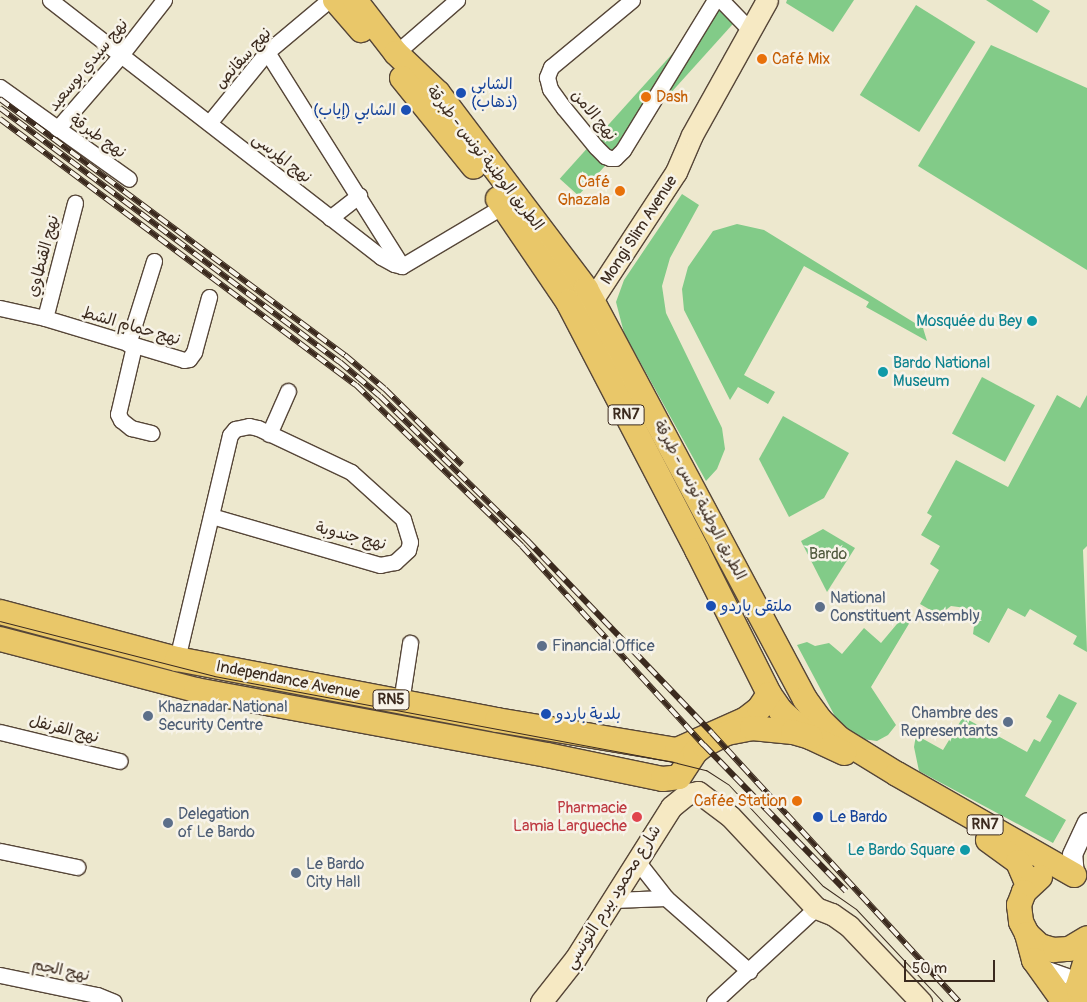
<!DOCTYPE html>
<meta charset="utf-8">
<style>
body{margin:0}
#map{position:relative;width:1087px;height:1002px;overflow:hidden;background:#ede8ce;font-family:Pangolin,"Playpen Sans Arabic",sans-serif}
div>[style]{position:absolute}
.green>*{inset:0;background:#82cb88;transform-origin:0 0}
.roads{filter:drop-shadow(1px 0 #564638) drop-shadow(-1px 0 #564638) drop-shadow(0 1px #564638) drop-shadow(0 -1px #564638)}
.minor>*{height:15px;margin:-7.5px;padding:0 7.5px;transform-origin:7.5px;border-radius:7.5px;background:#fff}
.tertiary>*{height:19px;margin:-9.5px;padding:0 9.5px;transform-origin:9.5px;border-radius:9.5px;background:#fff}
.secondary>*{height:21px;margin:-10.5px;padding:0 10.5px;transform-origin:10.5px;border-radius:10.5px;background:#f6e9c3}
.primary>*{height:24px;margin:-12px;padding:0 12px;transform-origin:12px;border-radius:12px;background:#e9c769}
.tram>*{height:1px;margin:-0.5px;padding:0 0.5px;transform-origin:0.5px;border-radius:0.5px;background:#3b2a1e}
.rail>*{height:5.5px;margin-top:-2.75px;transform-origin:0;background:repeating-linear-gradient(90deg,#f7f3e8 0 11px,#3b2a1e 0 22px);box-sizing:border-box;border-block:1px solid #3b2a1e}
.dots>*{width:14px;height:14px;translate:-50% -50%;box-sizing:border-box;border:2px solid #f7f3e8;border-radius:50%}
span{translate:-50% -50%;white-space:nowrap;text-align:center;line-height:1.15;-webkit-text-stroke:5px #f7f3e8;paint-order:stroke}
.shield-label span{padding:1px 4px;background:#f7f3e8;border:1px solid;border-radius:4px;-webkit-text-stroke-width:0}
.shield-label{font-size:15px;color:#3b2a1e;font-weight:700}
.street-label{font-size:16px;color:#3b2a1e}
.food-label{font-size:16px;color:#c56008}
.left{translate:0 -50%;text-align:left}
.right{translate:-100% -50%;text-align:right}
.transit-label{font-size:16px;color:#164399}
.culture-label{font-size:16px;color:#0d838f}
.park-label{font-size:16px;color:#505a3e}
.service-label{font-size:16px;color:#4e5e75}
.health-label{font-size:16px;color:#be3a42}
.scale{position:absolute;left:904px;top:960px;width:91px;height:22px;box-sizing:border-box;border:2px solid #3b2a1e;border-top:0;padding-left:6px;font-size:15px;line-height:18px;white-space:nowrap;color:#3b2a1e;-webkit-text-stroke:4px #f7f3e8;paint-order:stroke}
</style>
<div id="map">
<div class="green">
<div style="clip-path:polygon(787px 0,854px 0,833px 32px,786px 3px)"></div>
<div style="clip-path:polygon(986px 0,1032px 0,1050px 11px,1037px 33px)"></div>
<div style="left:719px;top:2px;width:25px;height:238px;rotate:42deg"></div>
<div style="left:916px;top:5px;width:70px;height:106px;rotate:32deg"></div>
<div style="clip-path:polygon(991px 45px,1087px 88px,1087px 270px,918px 166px)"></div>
<div style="clip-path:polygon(682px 194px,699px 205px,670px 258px,662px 286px,666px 313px,722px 428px,725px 449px,717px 469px,706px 481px,624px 333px,616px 302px,624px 280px)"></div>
<div style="clip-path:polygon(737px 224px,764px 230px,923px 328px,927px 341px,866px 307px,869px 302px,804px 266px,744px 375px,775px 392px,768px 404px,738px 387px,730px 400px,684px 310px,682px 289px,688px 267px,713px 231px)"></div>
<div style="left:982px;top:377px;width:60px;height:64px;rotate:28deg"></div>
<div style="clip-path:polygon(1057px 395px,1080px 408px,1087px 395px,1087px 546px,1083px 550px,1087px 652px,1073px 644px,1077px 636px,1030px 609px,1025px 617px,1008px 608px,989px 643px,973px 634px,975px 619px,966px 608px,951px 606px,939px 615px,920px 604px,939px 570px,930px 564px,940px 546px,921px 535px,932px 516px,927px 513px,956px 460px,1008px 487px)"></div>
<div style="clip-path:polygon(783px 416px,849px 453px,824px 498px,789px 517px,759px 459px)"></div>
<div style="clip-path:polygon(823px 529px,855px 548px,827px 592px,801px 541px)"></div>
<div style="clip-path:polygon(902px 618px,910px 622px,871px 687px,896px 725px,888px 735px,877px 741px,862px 739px,838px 722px,797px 645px,807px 642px,815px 646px,829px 643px,842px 654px,864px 628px,881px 643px)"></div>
<div style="clip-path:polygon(1059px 694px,1077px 703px,1025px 796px,1066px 820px,1053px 843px,919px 771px,914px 747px,916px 735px,943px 750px,963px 717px,1027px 752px,1034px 739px,1040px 742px,1052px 721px,1046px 717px)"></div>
</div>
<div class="roads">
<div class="minor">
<div style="left:50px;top:0;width:419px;rotate:37.8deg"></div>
<div style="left:381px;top:257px;width:15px;rotate:28deg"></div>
<div style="left:394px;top:264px;width:8px;rotate:14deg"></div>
<div style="left:402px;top:266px;width:117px;rotate:-30.7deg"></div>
<div style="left:632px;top:0;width:105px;rotate:140.4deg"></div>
<div style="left:551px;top:67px;width:11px;rotate:112deg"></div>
<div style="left:547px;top:77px;width:12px;rotate:76deg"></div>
<div style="left:550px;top:89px;width:24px;rotate:54deg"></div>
<div style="left:564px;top:108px;width:50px;rotate:50.6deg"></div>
<div style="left:596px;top:147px;width:13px;rotate:45deg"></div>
<div style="left:605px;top:156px;width:5px;rotate:22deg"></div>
<div style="left:610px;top:158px;width:5px"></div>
<div style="left:615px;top:158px;width:11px;rotate:-45deg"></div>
<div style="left:623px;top:150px;width:176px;rotate:-58.5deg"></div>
<div style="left:721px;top:0;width:43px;rotate:45.9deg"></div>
<div style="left:267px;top:52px;width:253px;rotate:57.8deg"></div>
<div style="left:396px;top:53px;width:81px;rotate:-41deg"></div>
<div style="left:0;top:87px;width:158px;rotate:35.5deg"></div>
<div style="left:209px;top:123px;width:92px;rotate:-50.8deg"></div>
<div style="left:267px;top:52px;width:81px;rotate:-40deg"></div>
<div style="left:57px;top:129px;width:98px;rotate:-49.1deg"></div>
<div style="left:121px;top:55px;width:70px;rotate:-52deg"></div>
<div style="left:330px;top:218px;width:37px;rotate:-38deg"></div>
<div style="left:0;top:308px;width:46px;rotate:12.5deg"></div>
<div style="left:45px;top:318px;width:145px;rotate:16.8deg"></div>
<div style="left:184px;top:360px;width:5px;rotate:-11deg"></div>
<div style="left:189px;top:359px;width:9px;rotate:-54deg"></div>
<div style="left:194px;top:352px;width:57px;rotate:-74.7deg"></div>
<div style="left:45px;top:318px;width:119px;rotate:-75.4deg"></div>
<div style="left:128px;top:344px;width:87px;rotate:-72.6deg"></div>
<div style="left:134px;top:346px;width:70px;rotate:103.2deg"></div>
<div style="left:118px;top:414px;width:7px;rotate:63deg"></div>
<div style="left:121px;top:420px;width:13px;rotate:39deg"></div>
<div style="left:131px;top:428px;width:21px;rotate:14deg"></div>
<div style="left:269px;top:434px;width:47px;rotate:-66.2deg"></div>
<div style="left:177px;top:659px;width:230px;rotate:-76.7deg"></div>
<div style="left:230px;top:435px;width:8px;rotate:-50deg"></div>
<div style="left:235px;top:429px;width:14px;rotate:-12deg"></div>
<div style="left:249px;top:426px;width:9px;rotate:13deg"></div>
<div style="left:258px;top:428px;width:103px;rotate:25.3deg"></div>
<div style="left:351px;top:472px;width:70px;rotate:42.1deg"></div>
<div style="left:403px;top:519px;width:24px;rotate:73deg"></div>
<div style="left:410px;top:542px;width:8px;rotate:104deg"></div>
<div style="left:408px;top:550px;width:18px;rotate:137deg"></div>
<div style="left:395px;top:562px;width:15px;rotate:169deg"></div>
<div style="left:380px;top:565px;width:176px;rotate:-163.8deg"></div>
<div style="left:401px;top:702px;width:60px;rotate:-81.3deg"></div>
<div style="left:0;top:732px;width:123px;rotate:13.6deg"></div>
<div style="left:0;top:851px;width:79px;rotate:11.7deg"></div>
<div style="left:637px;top:861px;width:47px;rotate:51.9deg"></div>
<div style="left:666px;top:898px;width:111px;rotate:41.3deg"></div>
<div style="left:613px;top:900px;width:53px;rotate:-2.2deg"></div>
<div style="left:1039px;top:966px;width:51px;rotate:19.5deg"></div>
<div style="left:0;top:975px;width:99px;rotate:11.7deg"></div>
<div style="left:97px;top:995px;width:18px;rotate:22deg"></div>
<div style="left:714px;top:1002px;width:139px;rotate:-42.7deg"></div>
</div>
<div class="tertiary">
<div style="left:1074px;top:875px;width:21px;rotate:-95deg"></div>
<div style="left:1072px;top:854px;width:35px;rotate:-65deg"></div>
</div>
<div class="secondary">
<div style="left:583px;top:314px;width:170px;rotate:-56.8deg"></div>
<div style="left:676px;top:172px;width:40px;rotate:-66.6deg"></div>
<div style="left:692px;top:135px;width:154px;rotate:-60.9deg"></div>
<div style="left:541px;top:1002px;width:55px;rotate:-51.7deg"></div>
<div style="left:575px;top:959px;width:180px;rotate:-57.7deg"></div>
<div style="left:671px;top:807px;width:21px;rotate:-39deg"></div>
<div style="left:687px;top:794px;width:11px;rotate:-10deg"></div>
<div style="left:698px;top:792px;width:40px;rotate:37deg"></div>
<div style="left:730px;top:816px;width:126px;rotate:46.9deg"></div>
<div style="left:816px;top:908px;width:17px;rotate:21deg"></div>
<div style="left:832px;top:914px;width:21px;rotate:35deg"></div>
<div style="left:849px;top:926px;width:105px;rotate:46.5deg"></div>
</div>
<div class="primary">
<div style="left:335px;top:0;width:40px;rotate:49deg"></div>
<div style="left:355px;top:0;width:67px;rotate:52.3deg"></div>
<div style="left:396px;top:53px;width:58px;rotate:43.6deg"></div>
<div style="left:438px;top:93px;width:246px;rotate:52.9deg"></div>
<div style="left:586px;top:289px;width:465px;rotate:61.9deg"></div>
<div style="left:805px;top:699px;width:26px;rotate:54deg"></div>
<div style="left:820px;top:720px;width:28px;rotate:44deg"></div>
<div style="left:840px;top:739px;width:67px;rotate:31.6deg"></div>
<div style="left:897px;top:774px;width:204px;rotate:29.7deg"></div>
<div style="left:402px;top:78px;width:114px;rotate:51deg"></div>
<div style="left:498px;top:199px;width:125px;rotate:55.8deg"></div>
<div style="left:568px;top:302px;width:280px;rotate:62.5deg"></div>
<div style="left:697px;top:550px;width:161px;rotate:63.4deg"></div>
<div style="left:769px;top:694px;width:21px;rotate:55deg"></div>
<div style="left:781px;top:711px;width:39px;rotate:42deg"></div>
<div style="left:810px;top:737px;width:38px;rotate:25deg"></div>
<div style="left:0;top:612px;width:183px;rotate:14.9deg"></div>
<div style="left:177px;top:659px;width:326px;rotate:10.8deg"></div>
<div style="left:497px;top:720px;width:182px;rotate:9.5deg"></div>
<div style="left:677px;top:750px;width:76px;rotate:-24.2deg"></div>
<div style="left:746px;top:719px;width:16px;rotate:-38deg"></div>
<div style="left:759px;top:709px;width:18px;rotate:-56deg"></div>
<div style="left:0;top:639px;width:203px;rotate:14.6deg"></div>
<div style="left:196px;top:690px;width:357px;rotate:10.5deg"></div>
<div style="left:547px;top:755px;width:118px;rotate:11.7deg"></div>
<div style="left:663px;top:779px;width:16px;rotate:-7deg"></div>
<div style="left:679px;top:777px;width:30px;rotate:-57deg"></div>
<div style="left:695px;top:752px;width:11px;rotate:-38deg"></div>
<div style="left:704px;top:745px;width:26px;rotate:-28deg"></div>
<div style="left:727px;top:733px;width:25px;rotate:-11deg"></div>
<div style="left:752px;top:728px;width:41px;rotate:5.6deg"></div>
<div style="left:793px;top:732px;width:18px;rotate:16deg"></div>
<div style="left:988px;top:840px;width:37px;rotate:36deg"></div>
<div style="left:1018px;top:862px;width:26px;rotate:67deg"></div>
<div style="left:1040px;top:877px;width:22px;rotate:137deg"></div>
<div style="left:1024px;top:892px;width:14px;rotate:111deg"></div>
<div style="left:1019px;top:905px;width:17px;rotate:83deg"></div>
<div style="left:1021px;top:922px;width:13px;rotate:63deg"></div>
<div style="left:1027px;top:934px;width:18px;rotate:43deg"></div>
<div style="left:1040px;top:946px;width:14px;rotate:17deg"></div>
<div style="left:1053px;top:950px;width:16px;rotate:-4deg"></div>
<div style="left:1069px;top:949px;width:21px;rotate:-31deg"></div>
<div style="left:1027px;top:934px;width:27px;rotate:75deg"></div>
<div style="left:1034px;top:960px;width:52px;rotate:54.5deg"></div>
<div style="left:1081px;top:1002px;width:16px;rotate:-101deg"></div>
<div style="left:1078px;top:986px;width:31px;rotate:-73deg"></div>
</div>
</div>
<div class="tram">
<div style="left:0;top:621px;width:221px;rotate:14.4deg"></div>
<div style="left:214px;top:676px;width:471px;rotate:10.6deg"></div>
<div style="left:677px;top:763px;width:30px;rotate:14deg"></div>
<div style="left:706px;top:770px;width:27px;rotate:33deg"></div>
<div style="left:729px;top:785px;width:138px;rotate:47.1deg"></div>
<div style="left:823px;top:886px;width:40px;rotate:34.9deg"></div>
<div style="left:856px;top:909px;width:127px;rotate:46.9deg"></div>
</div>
<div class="rail">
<div style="left:0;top:99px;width:430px;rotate:36.6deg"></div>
<div style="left:345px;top:355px;width:52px;rotate:40.4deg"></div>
<div style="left:385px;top:389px;width:108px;rotate:44.6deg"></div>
<div style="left:0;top:108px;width:424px;rotate:36.8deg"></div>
<div style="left:340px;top:362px;width:52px;rotate:40.4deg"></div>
<div style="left:380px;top:396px;width:206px;rotate:44.4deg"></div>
<div style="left:527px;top:540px;width:267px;rotate:46.2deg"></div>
<div style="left:712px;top:733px;width:365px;rotate:47.4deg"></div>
<div style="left:0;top:119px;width:444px;rotate:36.8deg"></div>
<div style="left:356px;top:385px;width:231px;rotate:44.1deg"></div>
<div style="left:522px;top:546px;width:270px;rotate:47.6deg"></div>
<div style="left:704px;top:745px;width:204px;rotate:45.8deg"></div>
</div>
<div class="dots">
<div style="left:762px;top:59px;background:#e8710a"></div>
<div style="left:461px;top:93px;background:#1a4fb4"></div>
<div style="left:646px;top:97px;background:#e8710a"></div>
<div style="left:406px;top:110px;background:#1a4fb4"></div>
<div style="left:620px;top:191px;background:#e8710a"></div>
<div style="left:1032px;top:321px;background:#0f9aa8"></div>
<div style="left:883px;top:372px;background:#0f9aa8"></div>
<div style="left:711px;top:606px;background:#1a4fb4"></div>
<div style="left:820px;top:607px;background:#5c6f8a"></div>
<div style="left:542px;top:646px;background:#5c6f8a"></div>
<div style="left:546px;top:714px;background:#1a4fb4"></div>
<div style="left:148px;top:716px;background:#5c6f8a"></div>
<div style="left:1008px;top:722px;background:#5c6f8a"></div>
<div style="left:797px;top:801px;background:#e8710a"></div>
<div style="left:637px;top:817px;background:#e0444e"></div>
<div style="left:818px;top:817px;background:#1a4fb4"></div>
<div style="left:168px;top:823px;background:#5c6f8a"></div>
<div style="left:965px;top:850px;background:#0f9aa8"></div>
<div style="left:296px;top:873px;background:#5c6f8a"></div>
</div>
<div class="shield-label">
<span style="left:626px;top:415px">RN7</span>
<span style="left:391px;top:700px">RN5</span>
<span style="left:985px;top:825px">RN7</span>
</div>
<div class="street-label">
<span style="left:243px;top:58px;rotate:-48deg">نهج سقانص</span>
<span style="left:88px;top:65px;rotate:-50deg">نهج سيدي بوسعيد</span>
<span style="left:594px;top:115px;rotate:50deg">نهج الامن</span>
<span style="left:98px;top:136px;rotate:35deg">نهج طبرقة</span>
<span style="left:282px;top:158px;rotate:38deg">نهج المرسى</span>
<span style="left:485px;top:158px;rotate:52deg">الطريق الوطنية تونس - طبرقة</span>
<span style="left:639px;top:230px;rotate:-57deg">Mongi Slim Avenue</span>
<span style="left:43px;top:256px;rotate:-75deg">نهج القنطاوي</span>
<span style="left:131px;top:326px;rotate:16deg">نهج حمام الشط</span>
<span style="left:700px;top:500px;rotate:62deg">الطريق الوطنية تونس - طبرقة</span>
<span style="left:351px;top:536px;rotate:14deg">نهج جندوبة</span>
<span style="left:288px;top:680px;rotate:11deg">Independance Avenue</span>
<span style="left:64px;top:729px;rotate:14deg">نهج القرنفل</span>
<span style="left:613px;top:897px;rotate:-58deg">شارع محمود بيرم التونسي</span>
<span style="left:61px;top:970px;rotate:12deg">نهج الجم</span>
</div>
<div class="food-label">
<span class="left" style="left:772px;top:59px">Café Mix</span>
<span class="left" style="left:656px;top:97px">Dash</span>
<span class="right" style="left:610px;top:191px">Café<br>Ghazala</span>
<span class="right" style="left:787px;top:801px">Cafée Station</span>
</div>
<div class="transit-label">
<span class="left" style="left:471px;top:93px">الشابي<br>(ذهاب)</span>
<span class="right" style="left:396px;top:110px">الشابي (إياب)</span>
<span class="left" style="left:721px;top:606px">ملتقى باردو</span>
<span class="left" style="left:556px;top:714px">بلدية باردو</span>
<span class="left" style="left:829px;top:817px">Le Bardo</span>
</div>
<div class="culture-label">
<span class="right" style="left:1022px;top:321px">Mosquée du Bey</span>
<span class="left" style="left:893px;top:372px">Bardo National<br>Museum</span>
<span class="right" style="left:955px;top:850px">Le Bardo Square</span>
</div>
<div class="park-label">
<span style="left:828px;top:554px">Bardo</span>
</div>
<div class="service-label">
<span class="left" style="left:830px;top:607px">National<br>Constituent Assembly</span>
<span class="left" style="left:552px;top:646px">Financial Office</span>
<span class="left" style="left:158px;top:716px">Khaznadar National<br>Security Centre</span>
<span class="right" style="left:998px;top:722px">Chambre des<br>Representants</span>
<span class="left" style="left:178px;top:823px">Delegation<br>of Le Bardo</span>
<span class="left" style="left:306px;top:873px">Le Bardo<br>City Hall</span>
</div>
<div class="health-label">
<span class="right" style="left:627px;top:817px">Pharmacie<br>Lamia Largueche</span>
</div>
<div class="scale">50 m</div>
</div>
